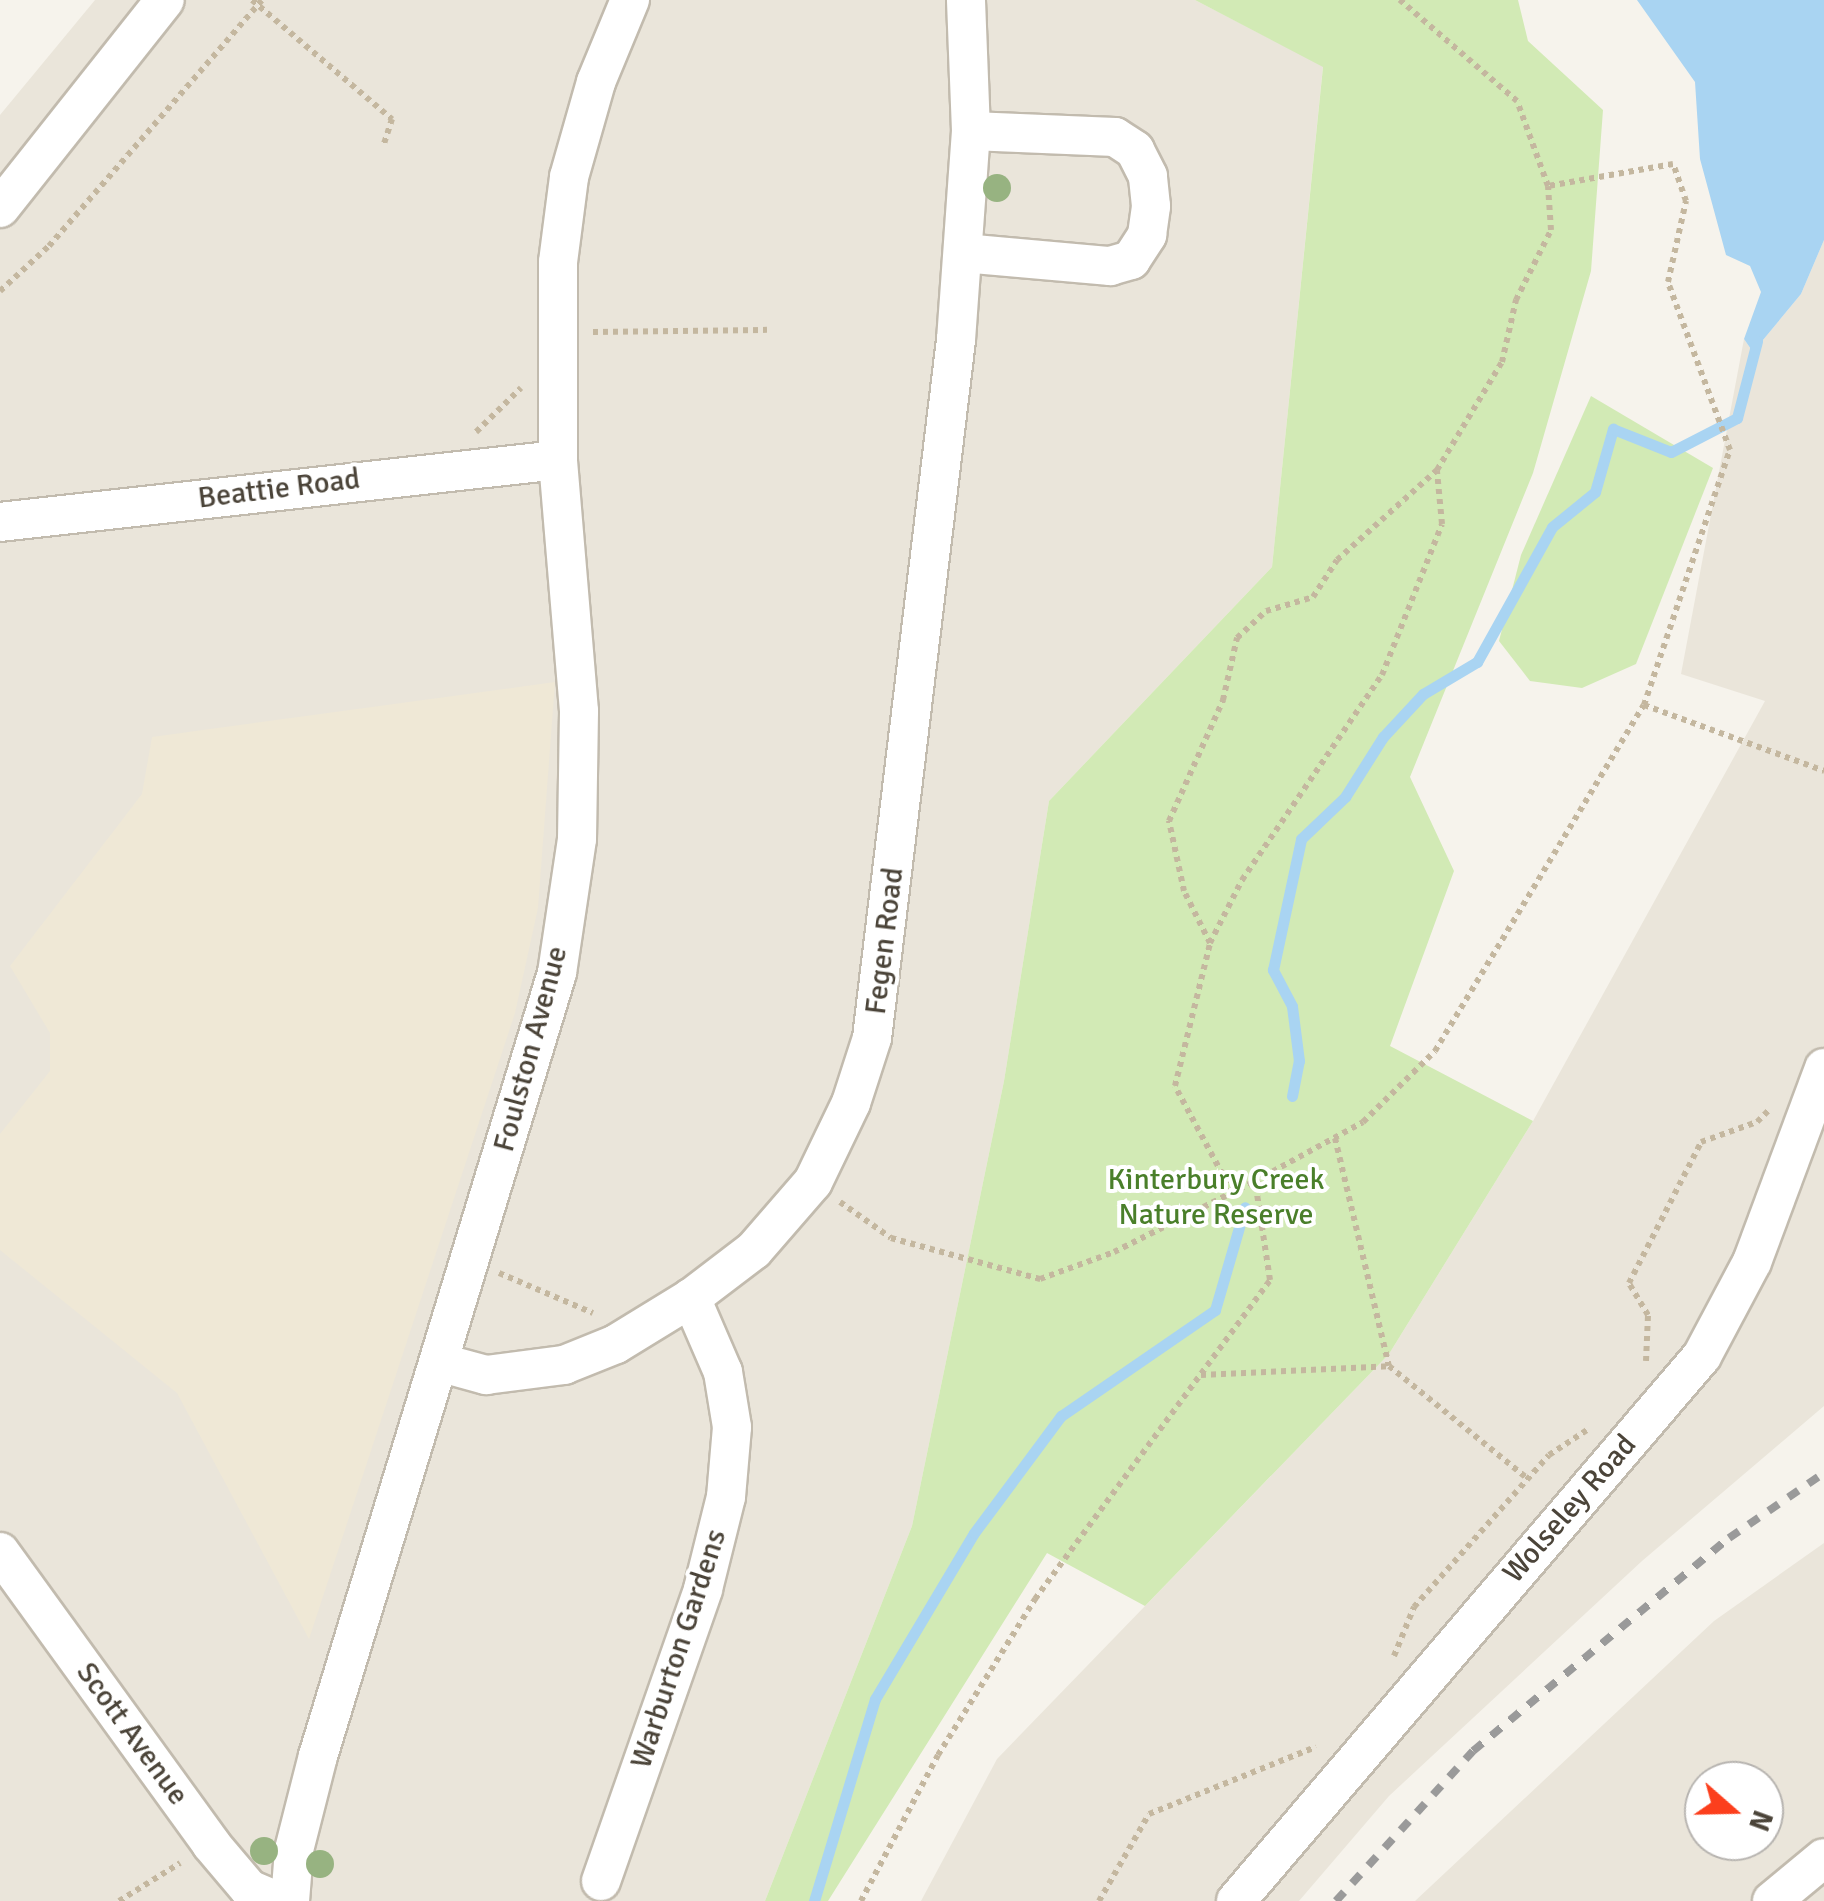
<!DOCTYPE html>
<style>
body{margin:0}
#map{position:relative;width:1824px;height:1901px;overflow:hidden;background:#f6f3ec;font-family:Signika,sans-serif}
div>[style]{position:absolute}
.residential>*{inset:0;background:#eae5da}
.education>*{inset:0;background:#efe8d6}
.green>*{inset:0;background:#d2eab5}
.water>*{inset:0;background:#a9d4f2}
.stream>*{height:11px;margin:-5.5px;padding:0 5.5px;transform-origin:5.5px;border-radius:5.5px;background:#a9d4f2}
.path>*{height:6px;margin-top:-3px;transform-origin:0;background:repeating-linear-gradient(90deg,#c4b79f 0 5px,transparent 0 10px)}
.roads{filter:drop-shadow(2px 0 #c2bbae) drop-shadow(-2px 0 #c2bbae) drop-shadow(0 2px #c2bbae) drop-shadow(0 -2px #c2bbae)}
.minor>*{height:38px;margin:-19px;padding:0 19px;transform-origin:19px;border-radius:19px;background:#fff}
.rail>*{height:8px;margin-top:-4px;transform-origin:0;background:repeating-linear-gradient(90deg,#9a9a9a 0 12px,transparent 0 24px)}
.trees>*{width:28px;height:28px;margin:-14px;border-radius:50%;background:#97b381}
span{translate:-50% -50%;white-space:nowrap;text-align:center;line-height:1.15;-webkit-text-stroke:8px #fff;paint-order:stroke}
.street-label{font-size:30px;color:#4b4439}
.park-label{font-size:30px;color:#4a7f2a}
.north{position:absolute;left:1684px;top:1761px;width:100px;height:100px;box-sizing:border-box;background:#fff;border:2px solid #b7b4b0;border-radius:50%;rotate:110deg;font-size:28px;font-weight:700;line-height:40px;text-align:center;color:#4b4439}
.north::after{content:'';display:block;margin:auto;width:35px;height:45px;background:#fc3f1d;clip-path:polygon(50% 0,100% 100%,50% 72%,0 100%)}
</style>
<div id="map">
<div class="residential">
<div style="clip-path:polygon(95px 0,1195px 0,1323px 66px,1272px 567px,1049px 801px,1004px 1081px,912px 1526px,765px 1901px,0 1901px,0 115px)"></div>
<div style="clip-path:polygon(1824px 240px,1824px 1406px,1642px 1561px,1389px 1796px,1299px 1901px,921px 1901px,997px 1759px,1389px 1354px,1533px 1121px,1765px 701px,1681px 674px,1744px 339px,1753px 352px,1801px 294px)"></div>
<div style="clip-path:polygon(evenodd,1824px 1543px,1824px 1901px,1415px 1901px,1714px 1621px,1824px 1543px,1704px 1781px,1764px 1781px,1764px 1841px,1704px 1841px,1704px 1781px)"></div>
</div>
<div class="education">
<div style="clip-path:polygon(555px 682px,538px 908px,515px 1013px,309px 1639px,177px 1393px,0 1250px,0 1134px,50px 1071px,50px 1033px,10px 966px,142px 794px,152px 737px)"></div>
</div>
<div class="green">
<div style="clip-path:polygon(1195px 0,1518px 0,1528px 41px,1603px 110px,1591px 271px,1533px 473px,1410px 777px,1454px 871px,1390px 1046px,1533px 1121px,1389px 1354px,1145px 1606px,1047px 1553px,828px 1901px,765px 1901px,912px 1526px,1004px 1081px,1049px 801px,1272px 567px,1323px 67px)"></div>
<div style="clip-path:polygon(1591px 396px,1713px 468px,1636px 664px,1582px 688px,1530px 681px,1499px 641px,1521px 555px)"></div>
</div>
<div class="water">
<div style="clip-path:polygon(1637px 0,1824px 0,1824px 240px,1801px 294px,1753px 352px,1744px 339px,1761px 292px,1750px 266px,1726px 255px,1700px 159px,1695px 82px)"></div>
</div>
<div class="stream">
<div style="left:1292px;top:1096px;width:36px;rotate:-79deg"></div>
<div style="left:1299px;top:1061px;width:55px;rotate:-97.3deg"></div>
<div style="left:1292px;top:1006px;width:41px;rotate:-117.8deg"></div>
<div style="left:1273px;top:970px;width:134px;rotate:-77.9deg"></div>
<div style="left:1301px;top:839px;width:61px;rotate:-43.7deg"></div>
<div style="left:1345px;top:797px;width:71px;rotate:-57.7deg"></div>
<div style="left:1383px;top:737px;width:59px;rotate:-47.1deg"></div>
<div style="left:1423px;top:694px;width:63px;rotate:-30.7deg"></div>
<div style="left:1477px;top:662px;width:154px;rotate:-60.9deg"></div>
<div style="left:1552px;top:527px;width:55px;rotate:-39.1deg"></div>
<div style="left:1595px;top:492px;width:66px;rotate:-74.1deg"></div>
<div style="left:1613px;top:429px;width:62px;rotate:21.6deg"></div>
<div style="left:1671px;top:452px;width:74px;rotate:-27.3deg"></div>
<div style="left:1737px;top:418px;width:80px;rotate:-75.4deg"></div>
<div style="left:814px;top:1901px;width:211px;rotate:-73.2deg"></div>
<div style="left:875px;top:1699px;width:193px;rotate:-59.2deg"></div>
<div style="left:974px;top:1533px;width:146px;rotate:-53.4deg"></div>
<div style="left:1061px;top:1416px;width:187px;rotate:-34.5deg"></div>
<div style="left:1215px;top:1310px;width:107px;rotate:-73.8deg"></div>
</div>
<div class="path">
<div style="left:252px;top:0;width:184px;rotate:40.4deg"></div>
<div style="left:392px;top:119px;width:29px;rotate:108deg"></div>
<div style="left:0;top:291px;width:67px;rotate:-42.6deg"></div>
<div style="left:49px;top:246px;width:325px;rotate:-49.1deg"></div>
<div style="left:593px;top:332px;width:174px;rotate:-0.7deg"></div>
<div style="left:476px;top:432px;width:63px;rotate:-44.4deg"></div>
<div style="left:1644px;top:705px;width:192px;rotate:20.1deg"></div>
<div style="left:1210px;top:943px;width:71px;rotate:-63.1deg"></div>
<div style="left:1242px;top:880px;width:248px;rotate:-55.7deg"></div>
<div style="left:1382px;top:675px;width:162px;rotate:-68.3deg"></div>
<div style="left:1442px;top:524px;width:53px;rotate:-95.4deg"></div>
<div style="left:1335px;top:1138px;width:234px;rotate:76.7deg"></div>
<div style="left:1389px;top:1366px;width:179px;rotate:39.1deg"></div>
<div style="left:1232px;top:1192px;width:120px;rotate:-118.3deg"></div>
<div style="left:1175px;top:1086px;width:147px;rotate:-76.2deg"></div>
<div style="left:1210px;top:943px;width:58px;rotate:-116.6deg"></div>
<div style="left:1184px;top:891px;width:72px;rotate:-102.1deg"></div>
<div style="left:1169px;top:821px;width:133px;rotate:-65.9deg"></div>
<div style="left:1223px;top:700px;width:64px;rotate:-77.3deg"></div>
<div style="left:1237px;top:638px;width:40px;rotate:-43deg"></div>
<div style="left:1266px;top:611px;width:49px;rotate:-16.6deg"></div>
<div style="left:1313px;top:597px;width:44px;rotate:-57deg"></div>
<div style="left:1337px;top:560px;width:135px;rotate:-42deg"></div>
<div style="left:1437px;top:470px;width:126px;rotate:-59deg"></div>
<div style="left:1502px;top:362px;width:64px;rotate:-77.3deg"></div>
<div style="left:1516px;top:300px;width:78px;rotate:-63.4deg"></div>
<div style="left:1551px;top:230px;width:44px;rotate:-93.9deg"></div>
<div style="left:1548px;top:186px;width:90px;rotate:-110deg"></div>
<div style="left:1517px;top:101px;width:155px;rotate:-139.2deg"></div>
<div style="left:840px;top:1202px;width:62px;rotate:35.2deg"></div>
<div style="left:891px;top:1238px;width:155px;rotate:15.4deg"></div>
<div style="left:1040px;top:1279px;width:79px;rotate:-20deg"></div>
<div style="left:1114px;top:1252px;width:158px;rotate:-26.7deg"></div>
<div style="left:499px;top:1273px;width:102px;rotate:23.1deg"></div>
<div style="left:1646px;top:1361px;width:46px;rotate:-87.5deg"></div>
<div style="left:1648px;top:1315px;width:37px;rotate:-121deg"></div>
<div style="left:1629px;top:1283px;width:158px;rotate:-62.9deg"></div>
<div style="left:1701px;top:1142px;width:59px;rotate:-19.7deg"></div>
<div style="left:1757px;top:1122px;width:16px;rotate:-45deg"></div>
<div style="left:1201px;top:1375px;width:188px;rotate:-2.7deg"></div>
<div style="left:1394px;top:1656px;width:53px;rotate:-67.8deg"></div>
<div style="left:1414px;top:1607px;width:203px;rotate:-48.4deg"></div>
<div style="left:1549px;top:1455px;width:45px;rotate:-33.3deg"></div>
<div style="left:119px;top:1901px;width:72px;rotate:-31.9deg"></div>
<div style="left:861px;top:1901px;width:165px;rotate:-62.2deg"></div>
<div style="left:938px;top:1755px;width:184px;rotate:-58.1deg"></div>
<div style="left:1035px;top:1599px;width:396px;rotate:-53.6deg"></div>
<div style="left:1270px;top:1280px;width:100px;rotate:-98.6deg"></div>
<div style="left:1255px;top:1181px;width:123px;rotate:-28.6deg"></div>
<div style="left:1363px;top:1122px;width:101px;rotate:-44.6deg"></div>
<div style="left:1435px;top:1051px;width:404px;rotate:-58.9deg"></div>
<div style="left:1644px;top:705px;width:269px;rotate:-71.4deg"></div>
<div style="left:1730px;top:450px;width:179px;rotate:-110.3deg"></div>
<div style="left:1668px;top:282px;width:83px;rotate:-77.5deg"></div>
<div style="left:1686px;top:201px;width:39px;rotate:-109deg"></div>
<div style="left:1673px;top:164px;width:127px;rotate:170deg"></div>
<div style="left:1099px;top:1901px;width:100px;rotate:-60.1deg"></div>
<div style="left:1149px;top:1814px;width:180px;rotate:-21.9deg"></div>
</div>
<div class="roads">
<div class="minor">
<div style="left:0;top:208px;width:265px;rotate:-51.6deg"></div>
<div style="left:963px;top:253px;width:148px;rotate:5.1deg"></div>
<div style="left:1110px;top:266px;width:22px;rotate:-16deg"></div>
<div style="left:1131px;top:260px;width:30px;rotate:-57deg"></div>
<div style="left:1147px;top:235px;width:29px;rotate:-82deg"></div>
<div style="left:1151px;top:206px;width:30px;rotate:-96deg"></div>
<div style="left:1148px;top:176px;width:29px;rotate:-117deg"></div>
<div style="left:1135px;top:150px;width:24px;rotate:-147deg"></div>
<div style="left:1115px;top:137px;width:144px;rotate:-177.6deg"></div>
<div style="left:0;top:522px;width:561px;rotate:-6.34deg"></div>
<div style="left:442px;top:1363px;width:46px;rotate:15.3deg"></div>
<div style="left:486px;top:1375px;width:79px;rotate:-7.3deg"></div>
<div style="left:564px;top:1365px;width:56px;rotate:-22deg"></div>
<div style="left:616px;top:1344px;width:88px;rotate:-31.5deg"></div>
<div style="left:691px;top:1298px;width:79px;rotate:-37.3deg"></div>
<div style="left:754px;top:1250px;width:90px;rotate:-49.1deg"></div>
<div style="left:813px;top:1182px;width:88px;rotate:-64.3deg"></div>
<div style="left:851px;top:1103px;width:68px;rotate:-72.1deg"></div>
<div style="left:872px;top:1038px;width:703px;rotate:-83.14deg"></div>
<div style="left:956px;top:340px;width:210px;rotate:-85.9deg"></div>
<div style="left:971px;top:131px;width:131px;rotate:-92.2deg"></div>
<div style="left:0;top:1552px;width:360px;rotate:54.1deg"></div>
<div style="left:211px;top:1844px;width:59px;rotate:49.8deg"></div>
<div style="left:249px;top:1889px;width:30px;rotate:23deg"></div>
<div style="left:601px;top:1881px;width:309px;rotate:-70.7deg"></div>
<div style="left:703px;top:1589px;width:95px;rotate:-76deg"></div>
<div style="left:726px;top:1497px;width:70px;rotate:-85.1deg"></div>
<div style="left:732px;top:1427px;width:56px;rotate:-99.3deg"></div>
<div style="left:723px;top:1372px;width:81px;rotate:-113.4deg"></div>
<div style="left:290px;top:1901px;width:51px;rotate:-85.5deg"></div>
<div style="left:294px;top:1850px;width:97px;rotate:-75.7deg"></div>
<div style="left:318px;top:1756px;width:819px;rotate:-73.03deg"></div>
<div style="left:557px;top:973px;width:135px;rotate:-81.5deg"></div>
<div style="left:577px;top:839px;width:128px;rotate:-89.1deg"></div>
<div style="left:579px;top:711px;width:252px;rotate:-94.8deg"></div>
<div style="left:558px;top:460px;width:198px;rotate:-90deg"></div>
<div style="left:558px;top:262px;width:86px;rotate:-82.6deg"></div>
<div style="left:569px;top:177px;width:99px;rotate:-74.1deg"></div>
<div style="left:596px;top:82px;width:89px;rotate:-67.5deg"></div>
<div style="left:1236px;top:1901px;width:717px;rotate:-49.47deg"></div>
<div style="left:1702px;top:1356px;width:106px;rotate:-62deg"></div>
<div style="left:1752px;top:1262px;width:207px;rotate:-69.6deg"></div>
<div style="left:1772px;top:1901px;width:67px;rotate:-39.6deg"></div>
</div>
</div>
<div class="rail">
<div style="left:1336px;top:1901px;width:203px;rotate:-47.6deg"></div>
<div style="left:1473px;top:1751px;width:333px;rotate:-39.8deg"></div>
<div style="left:1729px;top:1538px;width:115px;rotate:-34.4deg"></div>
</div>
<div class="trees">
<div style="left:997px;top:188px"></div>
<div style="left:264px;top:1851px"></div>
<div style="left:320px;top:1864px"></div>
</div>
<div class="street-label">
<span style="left:279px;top:489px;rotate:-7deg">Beattie Road</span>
<span style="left:885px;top:941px;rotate:-83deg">Fegen Road</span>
<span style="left:531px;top:1049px;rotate:-75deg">Foulston Avenue</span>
<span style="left:1570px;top:1509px;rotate:-49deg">Wolseley Road</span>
<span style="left:679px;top:1649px;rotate:-72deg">Warburton Gardens</span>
<span style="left:132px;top:1734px;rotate:54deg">Scott Avenue</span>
</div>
<div class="park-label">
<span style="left:1216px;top:1197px">Kinterbury Creek<br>Nature Reserve</span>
</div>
<div class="north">N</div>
</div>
